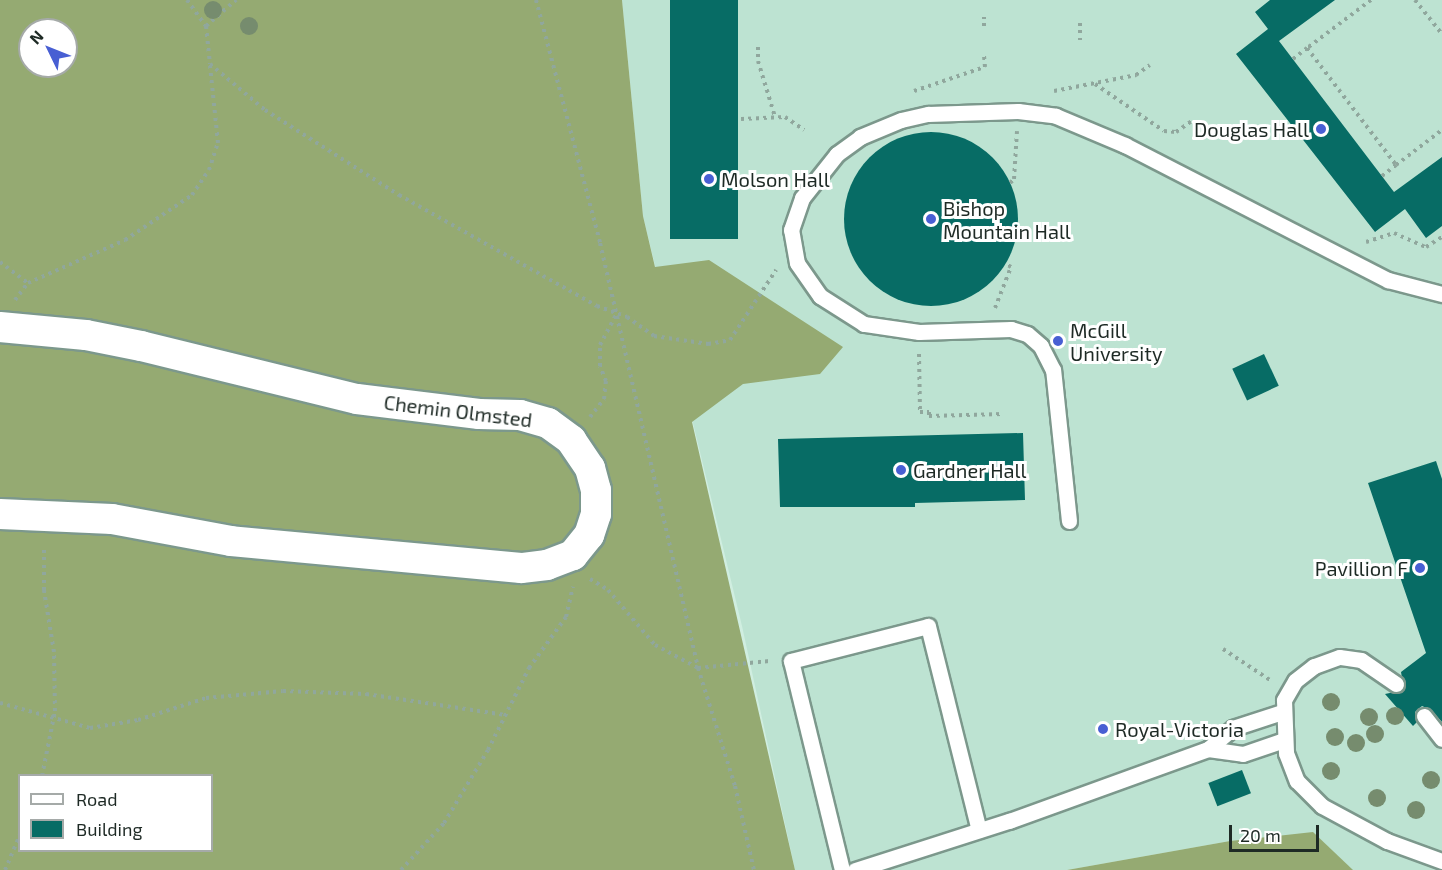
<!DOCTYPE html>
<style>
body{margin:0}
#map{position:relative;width:1442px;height:870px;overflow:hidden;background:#d0eee0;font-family:"Exo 2",sans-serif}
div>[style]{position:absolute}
.built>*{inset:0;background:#bde3d2}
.forest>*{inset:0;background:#95aa72}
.building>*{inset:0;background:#076c65;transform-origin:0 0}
.round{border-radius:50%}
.path>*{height:4px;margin-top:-2px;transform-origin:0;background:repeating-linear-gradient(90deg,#90a79d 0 3px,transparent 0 7.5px)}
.roads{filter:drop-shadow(2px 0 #7c988c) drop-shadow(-2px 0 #7c988c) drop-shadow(0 2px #7c988c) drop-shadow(0 -2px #7c988c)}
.lane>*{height:15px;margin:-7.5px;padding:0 7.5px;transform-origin:7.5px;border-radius:7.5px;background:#fff}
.street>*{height:30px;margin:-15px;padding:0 15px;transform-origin:15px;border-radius:15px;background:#fff}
.trees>*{width:18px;height:18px;margin:-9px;border-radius:50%;background:#768c6e}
.dots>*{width:16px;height:16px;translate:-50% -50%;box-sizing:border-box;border:3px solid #fff;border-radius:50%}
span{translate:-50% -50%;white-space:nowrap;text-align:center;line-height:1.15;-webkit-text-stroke:6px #fff;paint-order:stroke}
.poi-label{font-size:20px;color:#1e2a25}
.right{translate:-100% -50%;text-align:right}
.left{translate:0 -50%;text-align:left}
.street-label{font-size:20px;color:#1e2a25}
.legend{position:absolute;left:18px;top:774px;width:195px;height:78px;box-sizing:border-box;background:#fff;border:2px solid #a5aaa8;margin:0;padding:8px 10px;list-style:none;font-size:18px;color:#1e2a25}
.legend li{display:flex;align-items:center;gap:12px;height:30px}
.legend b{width:30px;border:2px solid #a5aaa8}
.north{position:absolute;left:18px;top:18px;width:60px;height:60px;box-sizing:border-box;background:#fff;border:2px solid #a5aaa8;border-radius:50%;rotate:313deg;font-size:16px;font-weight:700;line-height:24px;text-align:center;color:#1e2a25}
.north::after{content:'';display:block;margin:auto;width:21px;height:27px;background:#485fd3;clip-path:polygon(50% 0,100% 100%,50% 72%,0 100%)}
.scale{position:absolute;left:1229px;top:825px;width:90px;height:27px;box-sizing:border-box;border:3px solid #1e2a25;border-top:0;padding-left:8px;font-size:18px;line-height:21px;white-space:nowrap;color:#1e2a25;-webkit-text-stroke:4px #fff;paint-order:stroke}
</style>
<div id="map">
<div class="built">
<div style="clip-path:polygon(622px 0,1442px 0,1442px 870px,1349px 870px,1230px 841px,1067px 870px,795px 870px,742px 626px,643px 216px)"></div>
</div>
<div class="forest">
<div style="clip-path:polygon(evenodd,0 0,622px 0,643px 216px,655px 267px,709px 260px,843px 347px,820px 374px,743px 384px,692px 422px,795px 870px,0 870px,0 0,30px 30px,66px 30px,66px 66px,30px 66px,30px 30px,0 0,20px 776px,212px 776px,212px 850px,20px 850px,20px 776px)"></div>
<div style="clip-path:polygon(1313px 832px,1353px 870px,1067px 870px,1230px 841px)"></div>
</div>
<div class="building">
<div style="left:670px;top:0;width:68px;height:239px"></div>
<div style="clip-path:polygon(1270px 0,1335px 0,1279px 41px,1394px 192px,1442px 157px,1442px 226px,1426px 238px,1405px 209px,1375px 232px,1236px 54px,1268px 29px,1255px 12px)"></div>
<div class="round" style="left:844px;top:132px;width:174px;height:174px"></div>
<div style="left:1264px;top:354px;width:35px;height:35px;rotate:65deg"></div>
<div style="clip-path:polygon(1023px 433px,1025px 500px,915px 503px,915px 507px,780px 507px,778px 439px)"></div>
<div style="clip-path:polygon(1436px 461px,1442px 479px,1442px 722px,1431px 710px,1422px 706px,1415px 712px,1417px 722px,1413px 726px,1385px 694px,1404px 690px,1401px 672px,1426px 653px,1368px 483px)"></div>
<div style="left:1242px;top:770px;width:25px;height:36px;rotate:69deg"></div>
</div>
<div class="path">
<div style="left:187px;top:0;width:32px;rotate:54deg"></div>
<div style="left:206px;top:26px;width:38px;rotate:84deg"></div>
<div style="left:210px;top:64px;width:72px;rotate:39.9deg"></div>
<div style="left:265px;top:110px;width:159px;rotate:32.4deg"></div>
<div style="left:399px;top:195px;width:227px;rotate:29.3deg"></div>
<div style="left:597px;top:306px;width:32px;rotate:20deg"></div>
<div style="left:627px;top:317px;width:33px;rotate:35deg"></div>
<div style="left:654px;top:336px;width:55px;rotate:8.4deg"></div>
<div style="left:708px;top:344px;width:22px;rotate:-10deg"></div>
<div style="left:730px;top:340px;width:84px;rotate:-56.7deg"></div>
<div style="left:536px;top:0;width:251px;rotate:75.2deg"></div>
<div style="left:600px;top:243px;width:436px;rotate:77deg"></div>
<div style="left:698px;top:668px;width:124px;rotate:72.6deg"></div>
<div style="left:735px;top:786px;width:86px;rotate:77.3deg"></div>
<div style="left:1371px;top:0;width:80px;rotate:143.1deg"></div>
<div style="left:1307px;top:48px;width:147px;rotate:52.7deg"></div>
<div style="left:1396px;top:165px;width:58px;rotate:-37.3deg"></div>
<div style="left:1415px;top:0;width:43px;rotate:51.5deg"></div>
<div style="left:1080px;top:23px;width:17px;rotate:90deg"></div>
<div style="left:206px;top:26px;width:40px;rotate:-41deg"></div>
<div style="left:984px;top:26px;width:9px;rotate:-90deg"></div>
<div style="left:758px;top:47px;width:14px;rotate:90deg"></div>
<div style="left:758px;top:61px;width:59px;rotate:73.1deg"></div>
<div style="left:1293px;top:59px;width:18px;rotate:-38deg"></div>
<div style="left:1095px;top:84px;width:83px;rotate:34.3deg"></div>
<div style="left:1164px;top:131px;width:12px;rotate:5deg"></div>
<div style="left:1176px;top:132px;width:19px;rotate:-35deg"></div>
<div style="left:914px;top:91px;width:75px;rotate:-18.7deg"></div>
<div style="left:985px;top:67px;width:12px;rotate:-95deg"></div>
<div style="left:1054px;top:91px;width:84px;rotate:-11deg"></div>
<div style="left:1136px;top:75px;width:17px;rotate:-36deg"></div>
<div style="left:741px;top:119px;width:44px;rotate:-2.6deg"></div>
<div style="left:785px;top:117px;width:23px;rotate:34deg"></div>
<div style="left:1382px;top:176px;width:18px;rotate:-38deg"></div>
<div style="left:1010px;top:183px;width:6px;rotate:-45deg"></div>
<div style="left:1014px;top:179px;width:48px;rotate:-86.4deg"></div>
<div style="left:1366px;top:242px;width:29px;rotate:-18deg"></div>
<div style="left:1394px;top:233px;width:35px;rotate:24deg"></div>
<div style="left:1426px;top:247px;width:19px;rotate:-32deg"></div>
<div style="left:0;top:262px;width:35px;rotate:37deg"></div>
<div style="left:15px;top:300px;width:21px;rotate:-53deg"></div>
<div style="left:28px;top:283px;width:106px;rotate:-23.9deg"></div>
<div style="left:125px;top:240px;width:81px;rotate:-33.9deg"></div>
<div style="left:192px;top:195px;width:30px;rotate:-56deg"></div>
<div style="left:209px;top:170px;width:28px;rotate:-72deg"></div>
<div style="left:218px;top:143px;width:78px;rotate:-95.9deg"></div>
<div style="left:995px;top:308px;width:44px;rotate:-68.7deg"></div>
<div style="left:1011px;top:267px;width:6px;rotate:-149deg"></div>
<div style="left:919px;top:354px;width:58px;rotate:89deg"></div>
<div style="left:920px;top:412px;width:9px"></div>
<div style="left:929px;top:412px;width:4px;rotate:90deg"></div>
<div style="left:929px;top:416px;width:74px;rotate:-1.5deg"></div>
<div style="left:590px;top:417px;width:23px;rotate:-52deg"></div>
<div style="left:604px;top:399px;width:18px;rotate:-84deg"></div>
<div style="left:606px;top:381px;width:16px;rotate:-112deg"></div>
<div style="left:600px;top:366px;width:21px;rotate:-90deg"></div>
<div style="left:600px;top:345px;width:34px;rotate:-62deg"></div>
<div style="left:590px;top:579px;width:21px;rotate:31deg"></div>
<div style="left:608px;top:590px;width:72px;rotate:49.5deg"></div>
<div style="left:655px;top:645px;width:49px;rotate:28.1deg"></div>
<div style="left:698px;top:668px;width:72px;rotate:-5.6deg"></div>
<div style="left:1223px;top:649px;width:56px;rotate:33.4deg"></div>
<div style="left:0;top:703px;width:93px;rotate:15.5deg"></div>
<div style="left:90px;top:728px;width:49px;rotate:-9.5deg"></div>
<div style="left:138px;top:720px;width:71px;rotate:-17.9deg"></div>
<div style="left:206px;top:698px;width:77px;rotate:-5.2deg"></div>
<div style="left:283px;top:691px;width:83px;rotate:2.1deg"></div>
<div style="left:366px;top:694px;width:141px;rotate:8.6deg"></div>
<div style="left:42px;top:776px;width:66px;rotate:-78.7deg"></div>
<div style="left:55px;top:711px;width:59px;rotate:-91deg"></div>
<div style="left:54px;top:652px;width:63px;rotate:-99.2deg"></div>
<div style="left:44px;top:590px;width:44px;rotate:-90deg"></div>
<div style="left:5px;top:870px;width:38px;rotate:-67deg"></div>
<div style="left:401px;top:870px;width:64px;rotate:-47.5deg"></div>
<div style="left:444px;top:823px;width:85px;rotate:-58.9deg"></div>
<div style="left:488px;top:750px;width:92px;rotate:-63.4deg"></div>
<div style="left:529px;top:668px;width:63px;rotate:-54deg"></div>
<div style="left:566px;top:617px;width:31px;rotate:-77deg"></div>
</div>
<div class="roads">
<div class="lane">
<div style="left:1069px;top:521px;width:152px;rotate:-96deg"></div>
<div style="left:1053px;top:370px;width:27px;rotate:-117deg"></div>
<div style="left:1041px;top:346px;width:18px;rotate:-139deg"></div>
<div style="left:1027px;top:334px;width:17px;rotate:-163deg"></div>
<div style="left:1011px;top:329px;width:92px;rotate:178.1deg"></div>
<div style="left:919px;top:332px;width:56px;rotate:-171.7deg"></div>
<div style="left:864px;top:324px;width:52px;rotate:-147.5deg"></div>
<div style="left:820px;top:296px;width:40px;rotate:-124.9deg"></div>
<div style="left:797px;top:263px;width:34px;rotate:-100deg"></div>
<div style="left:791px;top:230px;width:34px;rotate:-71deg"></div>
<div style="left:802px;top:198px;width:56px;rotate:-51.5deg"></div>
<div style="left:837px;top:154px;width:29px;rotate:-36deg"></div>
<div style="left:860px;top:137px;width:44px;rotate:-22.5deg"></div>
<div style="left:901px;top:120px;width:28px;rotate:-13deg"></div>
<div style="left:928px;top:114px;width:90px;rotate:-1.9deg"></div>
<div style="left:1018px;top:111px;width:38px;rotate:7deg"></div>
<div style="left:1056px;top:116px;width:75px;rotate:22.8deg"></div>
<div style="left:1125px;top:145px;width:296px;rotate:27.2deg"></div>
<div style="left:1388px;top:280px;width:56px;rotate:14.5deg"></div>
<div style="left:1396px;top:684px;width:42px;rotate:-145.6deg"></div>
<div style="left:1361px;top:660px;width:22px;rotate:-172deg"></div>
<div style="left:1339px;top:657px;width:27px;rotate:160deg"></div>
<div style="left:1314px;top:666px;width:24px;rotate:142deg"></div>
<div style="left:1295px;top:681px;width:22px;rotate:120deg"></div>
<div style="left:1284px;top:700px;width:53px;rotate:87.8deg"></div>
<div style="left:1286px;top:753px;width:30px;rotate:69deg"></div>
<div style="left:1297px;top:781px;width:35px;rotate:45deg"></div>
<div style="left:1322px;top:806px;width:74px;rotate:28.3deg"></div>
<div style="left:1387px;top:841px;width:59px;rotate:20deg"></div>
<div style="left:1424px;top:716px;width:29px;rotate:52deg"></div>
<div style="left:1208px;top:749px;width:35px;rotate:8deg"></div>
<div style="left:1243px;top:754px;width:43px;rotate:-18.9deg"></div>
<div style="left:842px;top:870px;width:215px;rotate:-103.7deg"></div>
<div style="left:791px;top:661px;width:141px;rotate:-14.3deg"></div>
<div style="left:928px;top:626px;width:210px;rotate:76deg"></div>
<div style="left:855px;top:870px;width:162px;rotate:-17.7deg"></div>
<div style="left:1009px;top:821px;width:212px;rotate:-19.9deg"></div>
<div style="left:1208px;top:749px;width:33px;rotate:-40deg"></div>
<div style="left:1233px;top:728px;width:52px;rotate:-18.1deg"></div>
</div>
<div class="street">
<div style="left:0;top:327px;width:86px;rotate:5.3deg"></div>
<div style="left:86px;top:335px;width:56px;rotate:11.3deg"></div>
<div style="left:141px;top:346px;width:222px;rotate:13.8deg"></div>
<div style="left:357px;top:399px;width:123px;rotate:7deg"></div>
<div style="left:479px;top:414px;width:41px;rotate:1.4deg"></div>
<div style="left:520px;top:415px;width:29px;rotate:16deg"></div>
<div style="left:548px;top:423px;width:29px;rotate:36deg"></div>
<div style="left:571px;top:440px;width:34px;rotate:56deg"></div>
<div style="left:590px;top:468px;width:23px;rotate:75deg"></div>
<div style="left:596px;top:490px;width:24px;rotate:90deg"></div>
<div style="left:596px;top:514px;width:22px;rotate:108deg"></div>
<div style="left:589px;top:535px;width:26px;rotate:129deg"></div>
<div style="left:573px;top:555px;width:28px;rotate:159deg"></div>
<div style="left:547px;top:565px;width:26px;rotate:173deg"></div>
<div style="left:521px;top:568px;width:291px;rotate:-174.7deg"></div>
<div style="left:231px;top:541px;width:121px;rotate:-169.5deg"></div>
<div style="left:112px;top:519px;width:112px;rotate:-177.4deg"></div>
</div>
</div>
<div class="trees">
<div style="left:213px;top:10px"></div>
<div style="left:249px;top:26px"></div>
<div style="left:1331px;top:702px"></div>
<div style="left:1395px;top:716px"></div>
<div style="left:1369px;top:717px"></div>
<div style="left:1375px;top:734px"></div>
<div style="left:1335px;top:737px"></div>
<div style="left:1356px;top:743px"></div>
<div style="left:1331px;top:771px"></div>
<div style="left:1431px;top:780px"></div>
<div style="left:1377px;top:798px"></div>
<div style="left:1416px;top:810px"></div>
</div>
<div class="dots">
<div style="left:1321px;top:129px;background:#485fd3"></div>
<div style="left:709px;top:179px;background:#485fd3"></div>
<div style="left:931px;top:219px;background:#485fd3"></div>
<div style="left:1058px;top:341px;background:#485fd3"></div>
<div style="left:901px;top:470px;background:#485fd3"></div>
<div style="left:1420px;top:568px;background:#485fd3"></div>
<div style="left:1103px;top:729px;background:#485fd3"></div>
</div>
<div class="poi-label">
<span class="right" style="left:1309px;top:129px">Douglas Hall</span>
<span class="left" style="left:721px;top:179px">Molson Hall</span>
<span class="left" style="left:943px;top:220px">Bishop<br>Mountain Hall</span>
<span class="left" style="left:1070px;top:342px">McGill<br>University</span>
<span class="left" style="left:913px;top:470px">Gardner Hall</span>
<span class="right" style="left:1408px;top:568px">Pavillion F</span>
<span class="left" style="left:1115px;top:729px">Royal-Victoria</span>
</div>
<div class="street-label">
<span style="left:458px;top:411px;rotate:7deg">Chemin Olmsted</span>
</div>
<ul class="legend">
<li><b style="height:8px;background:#fff"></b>Road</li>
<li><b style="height:16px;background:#076c65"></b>Building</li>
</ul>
<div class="north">N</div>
<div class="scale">20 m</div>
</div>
